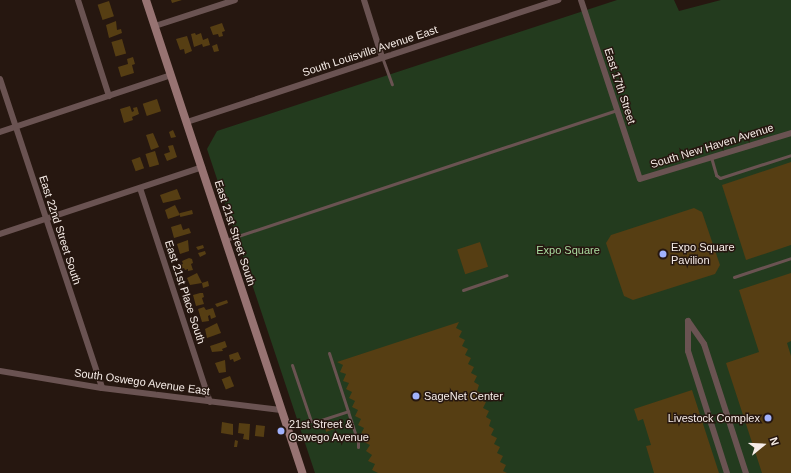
<!DOCTYPE html>
<style>
body{margin:0}
#map{position:relative;width:791px;height:473px;overflow:hidden;background:#261710;font-family:Arial,sans-serif}
div>[style]{position:absolute}
.green>*{inset:0;background:#233b1e}
.building>*{inset:0;background:#563e13;transform-origin:0 0}
.lane>*{height:3px;margin:-1.5px;padding:0 1.5px;transform-origin:1.5px;border-radius:1.5px;background:#6a5352}
.street>*{height:6px;margin:-3px;padding:0 3px;transform-origin:3px;border-radius:3px;background:#6a5352}
.secondary>*{height:8px;margin:-4px;padding:0 4px;transform-origin:4px;border-radius:4px;background:#977372}
.dots>*{width:11px;height:11px;translate:-50% -50%;box-sizing:border-box;border:2px solid #261710;border-radius:50%}
span{translate:-50% -50%;white-space:nowrap;text-align:center;line-height:1.15;-webkit-text-stroke:3px #261710;paint-order:stroke}
.street-label{font-size:11px;color:#f6ece7}
.poi-label{font-size:11px;color:#f6ece7}
.left{translate:0 -50%;text-align:left}
.right{translate:-100% -50%;text-align:right}
.park-label{font-size:11px;color:#aadda1}
.north{position:absolute;left:743px;top:425px;width:40px;height:40px;-webkit-text-stroke:3px #261710;paint-order:stroke;rotate:72deg;font-size:11px;font-weight:700;line-height:16px;text-align:center;color:#f6ece7}
.north::after{content:'';display:block;margin:auto;width:14px;height:18px;background:#f6ece7;clip-path:polygon(50% 0,100% 100%,50% 72%,0 100%)}
</style>
<div id="map">
<div class="green">
<div style="clip-path:polygon(617px 0,674px 0,679px 11px,721px 0,791px 0,791px 473px,315px 473px,207px 149px,217px 131px)"></div>
</div>
<div class="building">
<div style="clip-path:polygon(171px 0,182px 0,172px 3px)"></div>
<div style="left:109px;top:1px;width:16px;height:12px;rotate:72deg"></div>
<div style="clip-path:polygon(116px 21px,117px 30px,121px 29px,122px 33px,109px 38px,106px 25px)"></div>
<div style="clip-path:polygon(222px 23px,225px 31px,222px 32px,223px 36px,219px 37px,218px 34px,213px 35px,210px 27px)"></div>
<div style="clip-path:polygon(195px 33px,196px 35px,201px 33px,203px 40px,208px 38px,210px 45px,203px 47px,202px 44px,194px 47px,191px 34px)"></div>
<div style="clip-path:polygon(187px 36px,192px 51px,185px 54px,184px 49px,180px 50px,176px 39px)"></div>
<div style="left:122px;top:39px;width:15px;height:11px;rotate:74deg"></div>
<div style="clip-path:polygon(217px 44px,219px 51px,214px 52px,212px 46px)"></div>
<div style="clip-path:polygon(133px 57px,135px 64px,132px 65px,134px 73px,121px 77px,118px 67px,128px 64px,127px 59px)"></div>
<div style="left:157px;top:99px;width:13px;height:15px;rotate:72deg"></div>
<div style="clip-path:polygon(130px 106px,132px 112px,134px 111px,133px 108px,137px 107px,139px 114px,132px 117px,133px 120px,124px 123px,120px 109px)"></div>
<div style="clip-path:polygon(173px 130px,176px 137px,171px 138px,169px 132px)"></div>
<div style="clip-path:polygon(153px 133px,159px 147px,151px 150px,146px 135px)"></div>
<div style="clip-path:polygon(173px 145px,177px 157px,167px 161px,164px 154px,170px 152px,168px 146px)"></div>
<div style="left:155px;top:151px;width:14px;height:10px;rotate:73deg"></div>
<div style="left:140px;top:157px;width:12px;height:9px;rotate:70deg"></div>
<div style="clip-path:polygon(791px 162px,791px 245px,746px 260px,722px 185px)"></div>
<div style="clip-path:polygon(177px 189px,181px 199px,163px 203px,160px 195px)"></div>
<div style="clip-path:polygon(175px 205px,180px 215px,168px 219px,165px 210px)"></div>
<div style="clip-path:polygon(694px 208px,702px 212px,720px 265px,715px 274px,633px 300px,624px 296px,606px 243px,611px 235px)"></div>
<div style="left:192px;top:210px;width:4px;height:13px;rotate:76deg"></div>
<div style="clip-path:polygon(181px 224px,183px 230px,189px 228px,191px 233px,174px 238px,171px 227px)"></div>
<div style="clip-path:polygon(188px 240px,189px 251px,180px 254px,177px 244px)"></div>
<div style="left:480px;top:242px;width:26px;height:24px;rotate:72deg"></div>
<div style="clip-path:polygon(203px 245px,204px 248px,198px 250px,196px 247px)"></div>
<div style="clip-path:polygon(205px 251px,206px 254px,200px 257px,198px 253px)"></div>
<div style="clip-path:polygon(189px 258px,192px 259px,193px 263px,191px 264px,193px 270px,188px 271px,188px 269px,185px 270px,184px 268px,180px 269px,179px 265px,183px 264px,182px 261px)"></div>
<div style="clip-path:polygon(197px 273px,202px 283px,190px 285px,187px 278px)"></div>
<div style="clip-path:polygon(791px 273px,791px 341px,787px 343px,791px 356px,791px 473px,762px 473px,726px 363px,759px 352px,739px 290px)"></div>
<div style="clip-path:polygon(208px 281px,209px 286px,203px 288px,202px 283px)"></div>
<div style="clip-path:polygon(200px 293px,203px 293px,204px 297px,202px 298px,204px 304px,196px 306px,193px 295px)"></div>
<div style="clip-path:polygon(227px 300px,228px 303px,217px 307px,215px 304px)"></div>
<div style="clip-path:polygon(204px 307px,206px 310px,213px 308px,216px 317px,211px 319px,210px 315px,208px 316px,209px 321px,202px 322px,198px 309px)"></div>
<div style="clip-path:polygon(459px 322px,456px 328px,462px 331px,459px 337px,465px 340px,462px 346px,468px 349px,465px 355px,471px 358px,468px 364px,474px 367px,471px 373px,477px 376px,474px 382px,479px 385px,477px 391px,483px 394px,480px 399px,486px 402px,483px 408px,489px 411px,486px 417px,491px 420px,489px 426px,494px 429px,491px 435px,497px 438px,494px 444px,500px 447px,497px 453px,503px 456px,500px 462px,506px 465px,503px 471px,507px 473px,378px 473px,372px 470px,375px 464px,368px 461px,372px 455px,366px 451px,370px 445px,364px 442px,367px 437px,361px 434px,364px 428px,358px 425px,361px 419px,355px 416px,358px 410px,352px 407px,355px 401px,349px 398px,352px 392px,346px 389px,349px 383px,343px 381px,346px 374px,340px 372px,343px 365px,337px 362px)"></div>
<div style="clip-path:polygon(217px 323px,221px 333px,207px 338px,205px 329px)"></div>
<div style="clip-path:polygon(225px 341px,227px 347px,222px 349px,223px 351px,212px 352px,210px 346px)"></div>
<div style="clip-path:polygon(238px 352px,241px 359px,234px 362px,233px 359px,230px 360px,229px 355px)"></div>
<div style="clip-path:polygon(225px 360px,226px 372px,219px 373px,215px 363px)"></div>
<div style="left:230px;top:376px;width:11px;height:9px;rotate:68deg"></div>
<div style="clip-path:polygon(692px 390px,719px 473px,654px 473px,646px 446px,651px 445px,643px 419px,638px 421px,634px 409px)"></div>
<div style="clip-path:polygon(222px 422px,233px 424px,233px 435px,221px 433px)"></div>
<div style="clip-path:polygon(239px 423px,250px 424px,249px 440px,243px 439px,244px 434px,238px 433px)"></div>
<div style="clip-path:polygon(332px 424px,334px 429px,326px 432px,325px 427px)"></div>
<div style="left:256px;top:425px;width:9px;height:11px;rotate:6deg"></div>
<div style="clip-path:polygon(235px 440px,238px 441px,237px 447px,234px 447px)"></div>
</div>
<div class="lane">
<div style="left:382px;top:57px;width:29px;rotate:70deg"></div>
<div style="left:711px;top:157px;width:19px;rotate:74deg"></div>
<div style="left:716px;top:175px;width:5px;rotate:37deg"></div>
<div style="left:720px;top:178px;width:75px;rotate:-17.9deg"></div>
<div style="left:226px;top:240px;width:412px;rotate:-18.4deg"></div>
<div style="left:734px;top:277px;width:60px;rotate:-18.4deg"></div>
<div style="left:463px;top:290px;width:46px;rotate:-18.8deg"></div>
<div style="left:329px;top:353px;width:94px;rotate:72deg"></div>
<div style="left:358px;top:442px;width:5px;rotate:90deg"></div>
<div style="left:292px;top:365px;width:59px;rotate:71.3deg"></div>
<div style="left:311px;top:421px;width:4px;rotate:14deg"></div>
<div style="left:315px;top:422px;width:35px;rotate:-18deg"></div>
</div>
<div class="street">
<div style="left:78px;top:0;width:101px;rotate:72.1deg"></div>
<div style="left:364px;top:0;width:60px;rotate:72.5deg"></div>
<div style="left:581px;top:0;width:188px;rotate:71.8deg"></div>
<div style="left:640px;top:179px;width:158px;rotate:-16.9deg"></div>
<div style="left:155px;top:26px;width:84px;rotate:-18deg"></div>
<div style="left:0;top:79px;width:325px;rotate:71.7deg"></div>
<div style="left:187px;top:122px;width:391px;rotate:-18.2deg"></div>
<div style="left:0;top:132px;width:180px;rotate:-18.4deg"></div>
<div style="left:140px;top:188px;width:225px;rotate:71.9deg"></div>
<div style="left:0;top:234px;width:213px;rotate:-18.3deg"></div>
<div style="left:688px;top:321px;width:28px;rotate:55deg"></div>
<div style="left:704px;top:344px;width:136px;rotate:72deg"></div>
<div style="left:688px;top:321px;width:30px;rotate:90deg"></div>
<div style="left:688px;top:351px;width:128px;rotate:72.3deg"></div>
<div style="left:0;top:371px;width:103px;rotate:9.5deg"></div>
<div style="left:102px;top:388px;width:180px;rotate:7deg"></div>
</div>
<div class="secondary">
<div style="left:146px;top:0;width:498px;rotate:71.7deg"></div>
</div>
<div class="dots">
<div style="left:663px;top:254px;background:#a1b2fd"></div>
<div style="left:416px;top:396px;background:#a1b2fd"></div>
<div style="left:768px;top:418px;background:#a1b2fd"></div>
<div style="left:281px;top:431px;background:#a1b2fd"></div>
</div>
<div class="street-label">
<span style="left:370px;top:51px;rotate:-18deg">South Louisville Avenue East</span>
<span style="left:620px;top:86px;rotate:72deg">East 17th Street</span>
<span style="left:712px;top:146px;rotate:-17deg">South New Haven Avenue</span>
<span style="left:60px;top:230px;rotate:72deg">East 22nd Street South</span>
<span style="left:235px;top:233px;rotate:72deg">East 21st Street South</span>
<span style="left:185px;top:292px;rotate:72deg">East 21st Place South</span>
<span style="left:142px;top:382px;rotate:8deg">South Oswego Avenue East</span>
</div>
<div class="poi-label">
<span class="left" style="left:671px;top:254px">Expo Square<br>Pavilion</span>
<span class="left" style="left:424px;top:396px">SageNet Center</span>
<span class="right" style="left:760px;top:418px">Livestock Complex</span>
<span class="left" style="left:289px;top:431px">21st Street &amp;<br>Oswego Avenue</span>
</div>
<div class="park-label">
<span style="left:568px;top:250px">Expo Square</span>
</div>
<div class="north">N</div>
</div>
